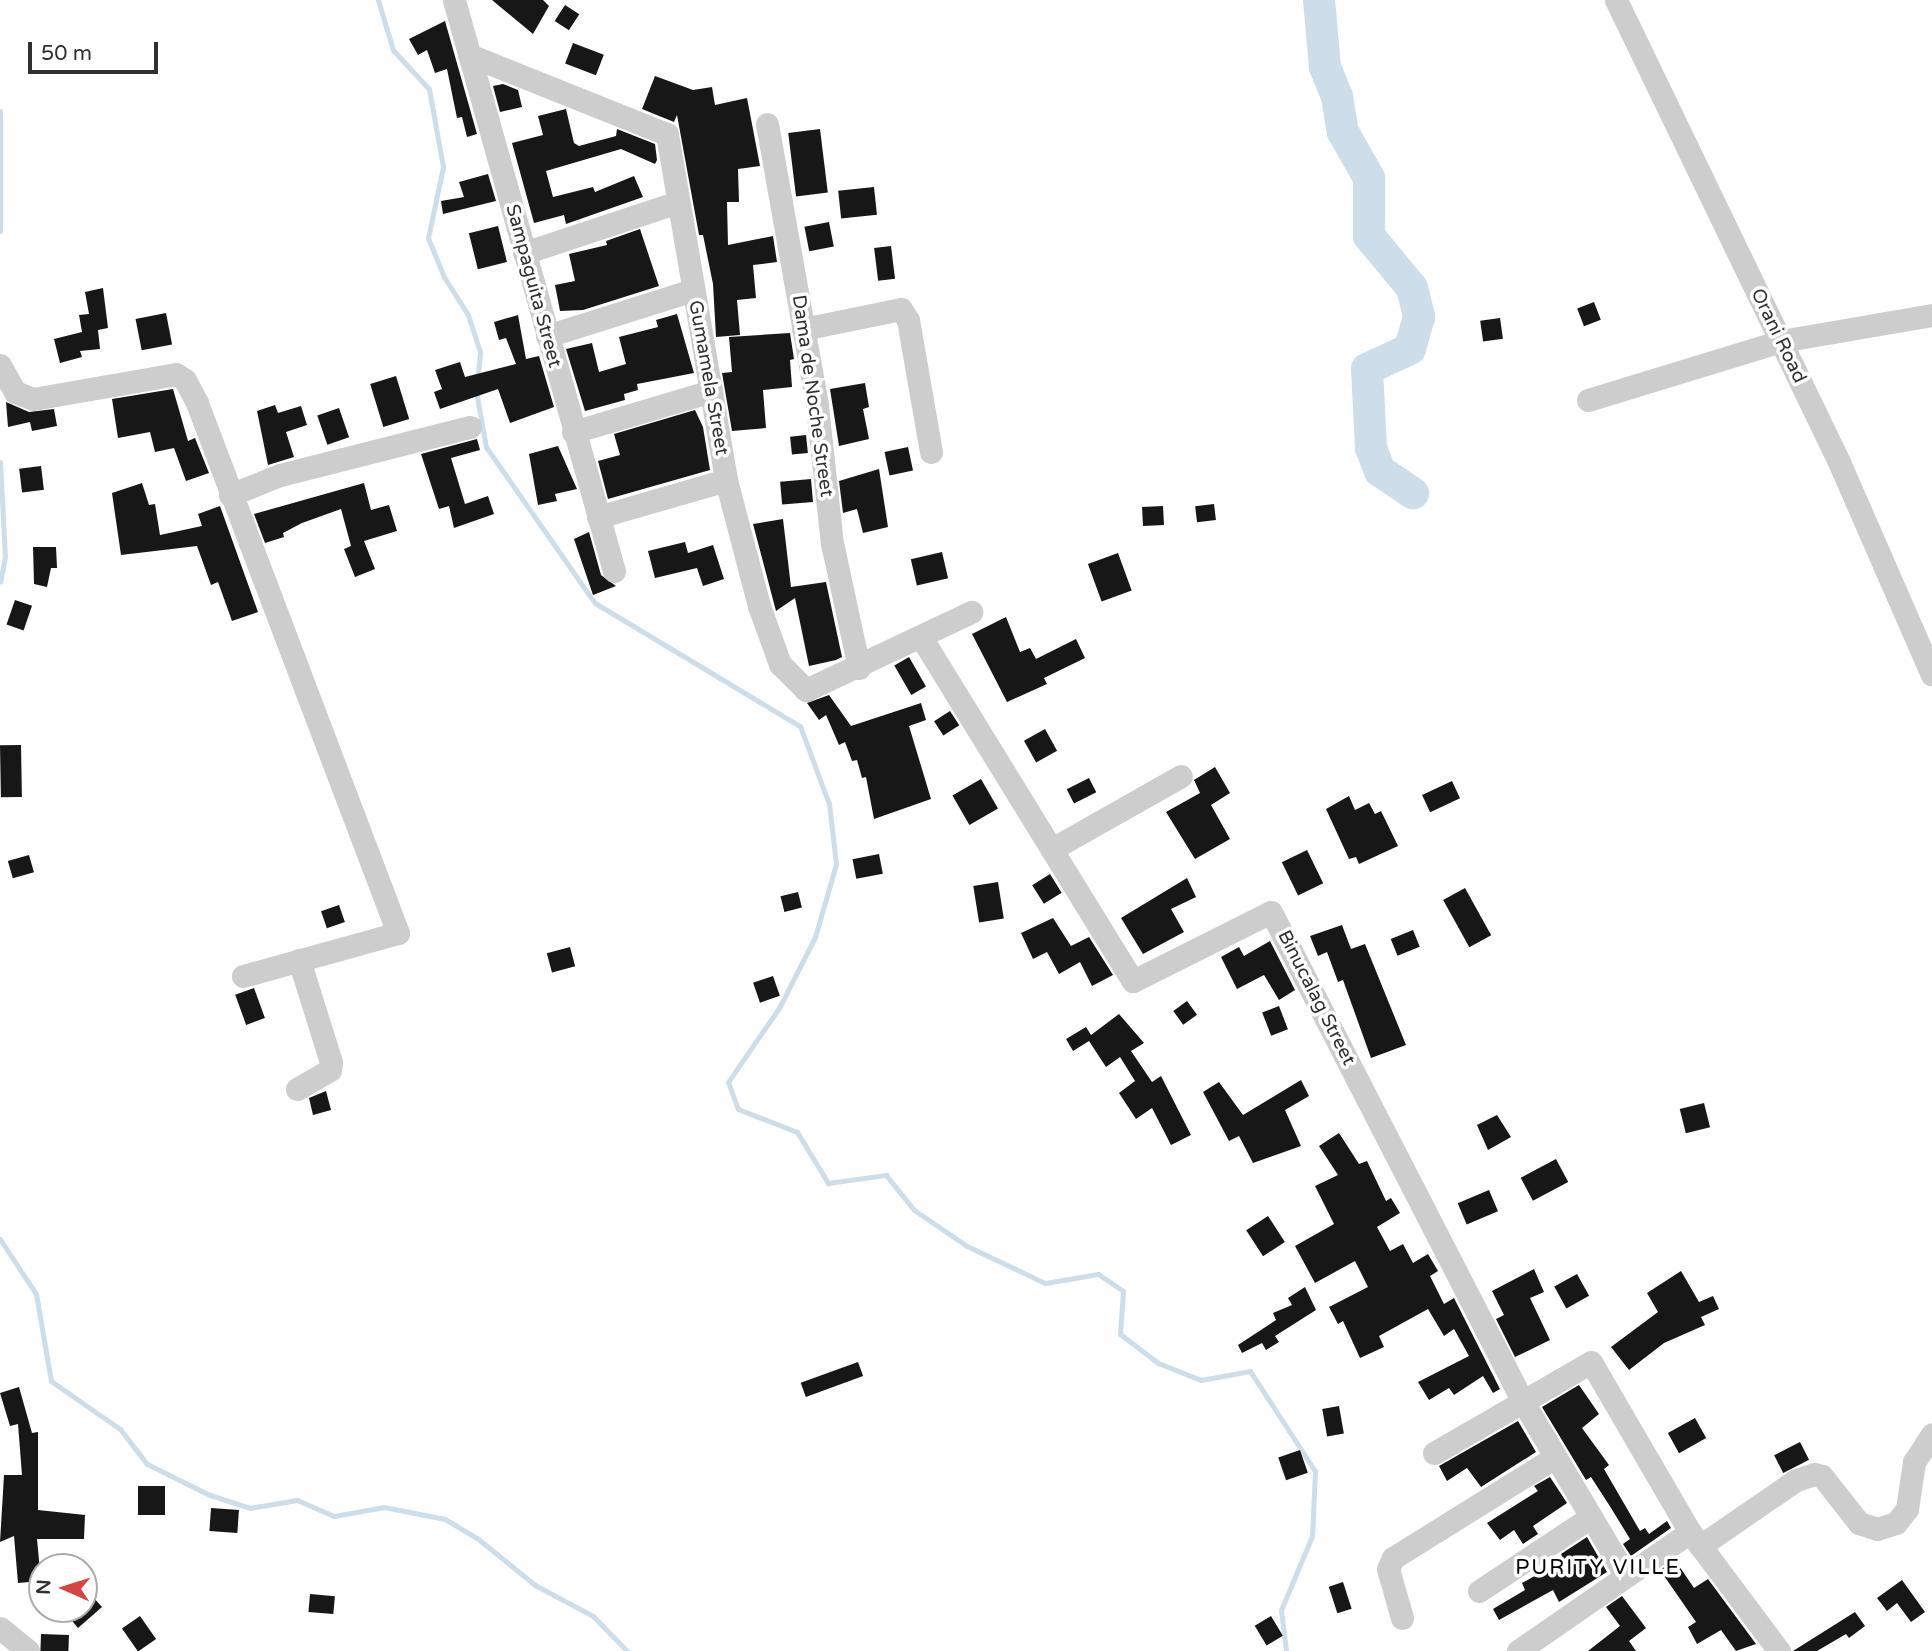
<!DOCTYPE html>
<style>
body{margin:0}
#map{position:relative;width:1932px;height:1651px;overflow:hidden;background:#fff;font-family:"Varela Round",sans-serif}
div>[style]{position:absolute}
.stream>*{height:5px;margin:-2.5px;padding:0 2.5px;transform-origin:2.5px;border-radius:2.5px;background:#ceddea}
.river>*{height:32px;margin:-16px;padding:0 16px;transform-origin:16px;border-radius:16px;background:#ceddea}
.building>*{inset:0;background:#171717;transform-origin:0 0}
.minor>*{height:23px;margin:-11.5px;padding:0 11.5px;transform-origin:11.5px;border-radius:11.5px;background:#cdcdcd}
span{translate:-50% -50%;white-space:nowrap;text-align:center;line-height:1.15;-webkit-text-stroke:7px #fff;paint-order:stroke}
.street-label{font-size:19px;color:#303030}
.neighbourhood-label{font-size:21px;color:#000;letter-spacing:2px}
.north{position:absolute;left:28px;top:1553px;width:70px;height:70px;box-sizing:border-box;background:#fff;border:2px solid #acacac;border-radius:50%;rotate:273deg;font-size:19px;font-weight:700;line-height:28px;text-align:center;color:#303030}
.north::after{content:'';display:block;margin:auto;width:24px;height:32px;background:#d74543;clip-path:polygon(50% 0,100% 100%,50% 72%,0 100%)}
.scale{position:absolute;left:28px;top:42px;width:130px;height:32px;box-sizing:border-box;border:4px solid #303030;border-top:0;padding-left:9px;font-size:21px;line-height:24px;white-space:nowrap;color:#303030;-webkit-text-stroke:5px #fff;paint-order:stroke}
</style>
<div id="map">
<div class="stream">
<div style="left:378px;top:0;width:52px;rotate:73.3deg"></div>
<div style="left:393px;top:50px;width:53px;rotate:47.3deg"></div>
<div style="left:429px;top:89px;width:79px;rotate:79.8deg"></div>
<div style="left:443px;top:167px;width:73px;rotate:101.9deg"></div>
<div style="left:428px;top:238px;width:42px;rotate:67.7deg"></div>
<div style="left:444px;top:277px;width:45px;rotate:57.7deg"></div>
<div style="left:468px;top:315px;width:40px;rotate:72deg"></div>
<div style="left:480px;top:353px;width:28px;rotate:96deg"></div>
<div style="left:0;top:111px;width:120px;rotate:90deg"></div>
<div style="left:476px;top:391px;width:57px;rotate:79.9deg"></div>
<div style="left:486px;top:447px;width:190px;rotate:55.1deg"></div>
<div style="left:595px;top:603px;width:239px;rotate:31deg"></div>
<div style="left:800px;top:726px;width:83px;rotate:69.6deg"></div>
<div style="left:829px;top:804px;width:60px;rotate:83.3deg"></div>
<div style="left:836px;top:864px;width:76px;rotate:106deg"></div>
<div style="left:815px;top:937px;width:80px;rotate:116.9deg"></div>
<div style="left:779px;top:1008px;width:90px;rotate:124.6deg"></div>
<div style="left:728px;top:1082px;width:29px;rotate:70deg"></div>
<div style="left:738px;top:1109px;width:63px;rotate:21.3deg"></div>
<div style="left:797px;top:1132px;width:60px;rotate:58.7deg"></div>
<div style="left:828px;top:1183px;width:59px;rotate:-7.9deg"></div>
<div style="left:886px;top:1175px;width:45px;rotate:51.3deg"></div>
<div style="left:914px;top:1210px;width:64px;rotate:34.2deg"></div>
<div style="left:967px;top:1246px;width:86px;rotate:25.4deg"></div>
<div style="left:1045px;top:1283px;width:54px;rotate:-9.6deg"></div>
<div style="left:1098px;top:1274px;width:30px;rotate:34deg"></div>
<div style="left:1123px;top:1291px;width:43px;rotate:94deg"></div>
<div style="left:1120px;top:1334px;width:48px;rotate:37.3deg"></div>
<div style="left:1158px;top:1363px;width:46px;rotate:21.6deg"></div>
<div style="left:1201px;top:1380px;width:50px;rotate:-10.4deg"></div>
<div style="left:1250px;top:1371px;width:119px;rotate:57deg"></div>
<div style="left:1315px;top:1471px;width:65px;rotate:92.6deg"></div>
<div style="left:1312px;top:1536px;width:80px;rotate:112.7deg"></div>
<div style="left:1281px;top:1610px;width:41px;rotate:83deg"></div>
<div style="left:0;top:462px;width:95px;rotate:87deg"></div>
<div style="left:5px;top:557px;width:25px;rotate:101deg"></div>
<div style="left:0;top:1239px;width:66px;rotate:56.8deg"></div>
<div style="left:36px;top:1294px;width:88px;rotate:80.2deg"></div>
<div style="left:51px;top:1381px;width:84px;rotate:34.8deg"></div>
<div style="left:120px;top:1429px;width:44px;rotate:52.4deg"></div>
<div style="left:147px;top:1464px;width:70px;rotate:26.2deg"></div>
<div style="left:210px;top:1495px;width:42px;rotate:18deg"></div>
<div style="left:250px;top:1508px;width:48px;rotate:-9.7deg"></div>
<div style="left:297px;top:1500px;width:40px;rotate:23.4deg"></div>
<div style="left:334px;top:1516px;width:51px;rotate:-10.2deg"></div>
<div style="left:384px;top:1507px;width:62px;rotate:11.1deg"></div>
<div style="left:445px;top:1519px;width:37px;rotate:31deg"></div>
<div style="left:477px;top:1538px;width:75px;rotate:39deg"></div>
<div style="left:535px;top:1585px;width:66px;rotate:28.1deg"></div>
<div style="left:593px;top:1616px;width:49px;rotate:45.8deg"></div>
</div>
<div class="river">
<div style="left:1319px;top:0;width:67px;rotate:84.9deg"></div>
<div style="left:1325px;top:67px;width:31px;rotate:68deg"></div>
<div style="left:1337px;top:96px;width:36px;rotate:81deg"></div>
<div style="left:1343px;top:132px;width:53px;rotate:60.5deg"></div>
<div style="left:1369px;top:178px;width:58px;rotate:90deg"></div>
<div style="left:1369px;top:236px;width:67px;rotate:50.4deg"></div>
<div style="left:1412px;top:288px;width:30px;rotate:76deg"></div>
<div style="left:1419px;top:317px;width:33px;rotate:106deg"></div>
<div style="left:1410px;top:349px;width:47px;rotate:155.1deg"></div>
<div style="left:1367px;top:369px;width:79px;rotate:87.1deg"></div>
<div style="left:1371px;top:448px;width:25px;rotate:69deg"></div>
<div style="left:1380px;top:471px;width:40px;rotate:34deg"></div>
</div>
<div class="building">
<div style="clip-path:polygon(492px 0,543px 0,549px 6px,533px 34px)"></div>
<div style="left:565px;top:5px;width:17px;height:19px;rotate:33deg"></div>
<div style="clip-path:polygon(445px 21px,477px 134px,467px 137px,462px 117px,457px 118px,447px 69px,435px 73px,427px 50px,418px 55px,409px 39px)"></div>
<div style="left:573px;top:43px;width:33px;height:22px;rotate:21deg"></div>
<div style="clip-path:polygon(655px 76px,693px 90px,712px 87px,715px 105px,747px 98px,760px 166px,738px 169px,739px 202px,727px 202px,728px 245px,773px 236px,777px 262px,753px 265px,756px 298px,737px 300px,740px 335px,716px 337px,713px 284px,703px 235px,699px 235px,677px 115px,674px 122px,642px 109px)"></div>
<div style="clip-path:polygon(503px 84px,518px 90px,522px 107px,500px 112px,493px 86px)"></div>
<div style="clip-path:polygon(566px 109px,574px 143px,579px 146px,616px 136px,617px 129px,655px 144px,657px 160px,655px 164px,621px 149px,546px 171px,553px 197px,593px 187px,595px 192px,634px 176px,643px 197px,566px 224px,564px 215px,534px 223px,512px 143px,543px 135px,538px 116px)"></div>
<div style="left:820px;top:129px;width:64px;height:32px;rotate:83deg"></div>
<div style="clip-path:polygon(488px 174px,496px 201px,443px 214px,441px 201px,464px 197px,459px 182px)"></div>
<div style="left:874px;top:187px;width:28px;height:36px;rotate:84deg"></div>
<div style="left:829px;top:222px;width:25px;height:25px;rotate:79deg"></div>
<div style="left:498px;top:226px;width:37px;height:30px;rotate:76deg"></div>
<div style="clip-path:polygon(640px 229px,659px 286px,583px 310px,560px 311px,555px 285px,575px 281px,569px 254px,607px 245px,606px 241px)"></div>
<div style="left:891px;top:246px;width:33px;height:17px;rotate:83deg"></div>
<div style="clip-path:polygon(103px 288px,108px 328px,98px 330px,100px 349px,80px 351px,82px 357px,60px 363px,54px 339px,82px 332px,79px 315px,89px 314px,85px 292px)"></div>
<div style="left:1594px;top:302px;width:19px;height:18px;rotate:69deg"></div>
<div style="left:166px;top:313px;width:32px;height:31px;rotate:79deg"></div>
<div style="clip-path:polygon(677px 314px,694px 373px,637px 384px,638px 390px,624px 394px,625px 400px,585px 411px,566px 349px,592px 343px,599px 372px,626px 364px,619px 337px,658px 327px,656px 320px)"></div>
<div style="clip-path:polygon(518px 315px,526px 359px,539px 356px,554px 407px,510px 423px,498px 389px,440px 409px,434px 392px,442px 389px,435px 370px,460px 362px,465px 377px,516px 364px,506px 338px,499px 340px,494px 322px)"></div>
<div style="left:1500px;top:318px;width:21px;height:20px;rotate:82deg"></div>
<div style="clip-path:polygon(790px 333px,794px 359px,790px 360px,792px 387px,763px 390px,766px 428px,732px 431px,722px 373px,732px 372px,729px 337px)"></div>
<div style="left:396px;top:376px;width:45px;height:27px;rotate:73deg"></div>
<div style="clip-path:polygon(865px 383px,869px 407px,863px 409px,869px 439px,839px 446px,830px 389px)"></div>
<div style="clip-path:polygon(173px 389px,188px 441px,195px 438px,209px 473px,186px 481px,174px 448px,155px 452px,150px 432px,118px 438px,112px 399px)"></div>
<div style="clip-path:polygon(6px 402px,29px 412px,54px 409px,57px 426px,32px 431px,30px 422px,8px 427px)"></div>
<div style="clip-path:polygon(275px 405px,278px 413px,301px 406px,307px 425px,286px 432px,294px 457px,268px 465px,257px 411px)"></div>
<div style="left:339px;top:408px;width:31px;height:23px;rotate:71deg"></div>
<div style="clip-path:polygon(695px 410px,703px 427px,710px 470px,608px 499px,598px 461px,620px 455px,614px 434px)"></div>
<div style="left:806px;top:435px;width:18px;height:16px;rotate:84deg"></div>
<div style="clip-path:polygon(477px 439px,480px 450px,451px 458px,465px 504px,488px 496px,494px 514px,454px 528px,449px 506px,439px 509px,421px 454px)"></div>
<div style="clip-path:polygon(558px 446px,577px 489px,555px 494px,557px 501px,538px 505px,529px 454px)"></div>
<div style="left:908px;top:447px;width:24px;height:24px;rotate:78deg"></div>
<div style="left:41px;top:466px;width:24px;height:22px;rotate:83deg"></div>
<div style="clip-path:polygon(879px 469px,888px 527px,863px 533px,857px 509px,843px 513px,839px 481px)"></div>
<div style="left:811px;top:479px;width:23px;height:31px;rotate:85deg"></div>
<div style="clip-path:polygon(142px 483px,149px 505px,155px 504px,160px 535px,202px 526px,198px 514px,220px 506px,258px 612px,232px 621px,218px 582px,211px 585px,197px 546px,121px 555px,112px 493px)"></div>
<div style="clip-path:polygon(364px 483px,371px 510px,389px 505px,397px 531px,364px 541px,375px 569px,355px 577px,344px 549px,351px 546px,341px 509px,302px 523px,283px 533px,284px 537px,265px 543px,254px 514px)"></div>
<div style="left:1214px;top:504px;width:16px;height:19px;rotate:83deg"></div>
<div style="left:1163px;top:506px;width:19px;height:21px;rotate:87deg"></div>
<div style="clip-path:polygon(783px 519px,791px 587px,826px 582px,842px 657px,836px 660px,809px 666px,795px 598px,776px 611px,753px 524px)"></div>
<div style="clip-path:polygon(589px 532px,601px 575px,616px 586px,593px 595px,574px 539px)"></div>
<div style="clip-path:polygon(685px 542px,688px 553px,713px 545px,724px 579px,703px 586px,697px 568px,655px 578px,648px 551px)"></div>
<div style="clip-path:polygon(33px 547px,56px 547px,57px 568px,51px 568px,47px 587px,34px 584px)"></div>
<div style="left:942px;top:552px;width:27px;height:32px;rotate:77deg"></div>
<div style="left:1118px;top:553px;width:40px;height:32px;rotate:70deg"></div>
<div style="left:15px;top:600px;width:18px;height:26px;rotate:19deg"></div>
<div style="clip-path:polygon(1006px 617px,1020px 652px,1030px 648px,1036px 659px,1076px 639px,1085px 658px,1044px 678px,1047px 684px,1007px 702px,972px 634px)"></div>
<div style="left:909px;top:657px;width:34px;height:17px;rotate:60deg"></div>
<div style="clip-path:polygon(829px 695px,851px 726px,921px 703px,926px 720px,909px 726px,931px 799px,874px 819px,866px 777px,862px 778px,857px 760px,852px 761px,845px 742px,839px 745px,826px 715px,819px 720px,807px 703px)"></div>
<div style="left:950px;top:711px;width:17px;height:19px;rotate:57deg"></div>
<div style="left:1045px;top:729px;width:25px;height:24px;rotate:61deg"></div>
<div style="left:21px;top:745px;width:52px;height:21px;rotate:89deg"></div>
<div style="clip-path:polygon(1215px 767px,1230px 793px,1211px 805px,1230px 839px,1195px 859px,1166px 812px,1200px 793px,1194px 780px)"></div>
<div style="left:1089px;top:778px;width:16px;height:25px;rotate:63deg"></div>
<div style="left:981px;top:779px;width:34px;height:33px;rotate:60deg"></div>
<div style="left:1452px;top:781px;width:19px;height:33px;rotate:65deg"></div>
<div style="clip-path:polygon(1349px 796px,1355px 810px,1369px 803px,1375px 814px,1381px 811px,1398px 846px,1359px 864px,1356px 857px,1349px 859px,1326px 809px)"></div>
<div style="left:1307px;top:850px;width:37px;height:28px;rotate:64deg"></div>
<div style="left:879px;top:854px;width:20px;height:27px;rotate:79deg"></div>
<div style="left:29px;top:855px;width:18px;height:22px;rotate:74deg"></div>
<div style="left:1050px;top:874px;width:22px;height:21px;rotate:58deg"></div>
<div style="clip-path:polygon(1187px 878px,1196px 897px,1171px 909px,1184px 932px,1143px 954px,1121px 918px)"></div>
<div style="left:998px;top:882px;width:37px;height:25px;rotate:81deg"></div>
<div style="left:1465px;top:888px;width:54px;height:25px;rotate:61deg"></div>
<div style="left:798px;top:892px;width:16px;height:18px;rotate:76deg"></div>
<div style="left:339px;top:905px;width:18px;height:19px;rotate:71deg"></div>
<div style="clip-path:polygon(1053px 918px,1071px 946px,1089px 937px,1113px 975px,1092px 986px,1080px 962px,1059px 974px,1047px 952px,1033px 959px,1021px 933px)"></div>
<div style="clip-path:polygon(1342px 925px,1351px 949px,1365px 944px,1406px 1045px,1371px 1058px,1343px 980px,1338px 982px,1327px 952px,1318px 956px,1310px 936px)"></div>
<div style="left:1413px;top:930px;width:18px;height:24px;rotate:68deg"></div>
<div style="clip-path:polygon(1270px 941px,1295px 990px,1279px 1000px,1264px 975px,1237px 989px,1221px 957px,1239px 947px,1244px 956px)"></div>
<div style="left:570px;top:947px;width:20px;height:24px;rotate:75deg"></div>
<div style="left:773px;top:976px;width:21px;height:21px;rotate:71deg"></div>
<div style="left:254px;top:988px;width:32px;height:20px;rotate:70deg"></div>
<div style="left:1187px;top:1001px;width:17px;height:17px;rotate:54deg"></div>
<div style="left:1279px;top:1006px;width:25px;height:18px;rotate:69deg"></div>
<div style="clip-path:polygon(1119px 1014px,1144px 1043px,1131px 1051px,1152px 1082px,1161px 1076px,1191px 1135px,1171px 1145px,1152px 1108px,1136px 1119px,1119px 1093px,1135px 1081px,1120px 1057px,1106px 1067px,1089px 1041px,1073px 1051px,1066px 1039px,1086px 1027px,1091px 1035px)"></div>
<div style="clip-path:polygon(1301px 1080px,1309px 1096px,1285px 1110px,1301px 1146px,1253px 1163px,1239px 1136px,1229px 1141px,1203px 1092px,1219px 1082px,1243px 1115px)"></div>
<div style="clip-path:polygon(326px 1091px,331px 1110px,313px 1115px,309px 1098px)"></div>
<div style="left:1704px;top:1103px;width:25px;height:25px;rotate:76deg"></div>
<div style="clip-path:polygon(1497px 1115px,1511px 1137px,1488px 1150px,1477px 1125px)"></div>
<div style="clip-path:polygon(1339px 1133px,1359px 1164px,1367px 1161px,1386px 1201px,1391px 1198px,1400px 1213px,1377px 1227px,1390px 1251px,1403px 1244px,1413px 1263px,1428px 1254px,1438px 1271px,1430px 1276px,1444px 1304px,1454px 1298px,1500px 1389px,1493px 1393px,1483px 1376px,1454px 1395px,1449px 1388px,1429px 1400px,1418px 1382px,1469px 1356px,1454px 1329px,1444px 1336px,1428px 1309px,1379px 1336px,1384px 1347px,1360px 1358px,1343px 1321px,1338px 1324px,1329px 1307px,1368px 1287px,1355px 1261px,1315px 1283px,1295px 1246px,1334px 1224px,1315px 1186px,1338px 1175px,1319px 1146px)"></div>
<div style="left:1556px;top:1159px;width:26px;height:40px;rotate:62deg"></div>
<div style="left:1489px;top:1190px;width:23px;height:34px;rotate:67deg"></div>
<div style="left:1268px;top:1216px;width:31px;height:26px;rotate:57deg"></div>
<div style="clip-path:polygon(1534px 1269px,1544px 1292px,1530px 1298px,1550px 1340px,1515px 1357px,1496px 1319px,1504px 1315px,1492px 1291px)"></div>
<div style="clip-path:polygon(1681px 1271px,1699px 1302px,1713px 1296px,1719px 1309px,1701px 1317px,1705px 1325px,1664px 1343px,1629px 1370px,1611px 1347px,1658px 1312px,1647px 1293px)"></div>
<div style="left:1577px;top:1274px;width:25px;height:26px;rotate:61deg"></div>
<div style="clip-path:polygon(1305px 1287px,1316px 1310px,1275px 1336px,1279px 1342px,1266px 1350px,1262px 1343px,1242px 1353px,1238px 1345px,1276px 1320px,1273px 1313px,1292px 1305px,1288px 1298px)"></div>
<div style="left:858px;top:1362px;width:15px;height:61px;rotate:70deg"></div>
<div style="clip-path:polygon(1579px 1385px,1599px 1414px,1582px 1428px,1609px 1465px,1604px 1469px,1640px 1531px,1645px 1528px,1649px 1534px,1667px 1521px,1671px 1528px,1631px 1556px,1623px 1544px,1630px 1539px,1611px 1508px,1591px 1477px,1586px 1480px,1542px 1407px)"></div>
<div style="clip-path:polygon(19px 1387px,32px 1433px,38px 1432px,38px 1510px,85px 1515px,84px 1539px,37px 1539px,41px 1581px,18px 1583px,14px 1536px,0 1542px,4px 1475px,22px 1475px,18px 1424px,10px 1426px,0 1393px)"></div>
<div style="left:1339px;top:1406px;width:28px;height:17px;rotate:80deg"></div>
<div style="left:1695px;top:1418px;width:23px;height:31px;rotate:61deg"></div>
<div style="clip-path:polygon(1518px 1421px,1536px 1452px,1481px 1487px,1467px 1468px,1447px 1481px,1439px 1466px)"></div>
<div style="left:1800px;top:1442px;width:20px;height:29px;rotate:63deg"></div>
<div style="left:1300px;top:1450px;width:24px;height:23px;rotate:71deg"></div>
<div style="clip-path:polygon(1550px 1477px,1567px 1503px,1533px 1526px,1538px 1534px,1523px 1544px,1514px 1530px,1500px 1540px,1487px 1523px,1538px 1491px,1534px 1486px)"></div>
<div style="left:138px;top:1486px;width:27px;height:29px"></div>
<div style="left:211px;top:1508px;width:28px;height:23px;rotate:4deg"></div>
<div style="clip-path:polygon(1587px 1537px,1607px 1572px,1559px 1602px,1553px 1590px,1499px 1620px,1493px 1609px,1525px 1590px,1522px 1583px,1556px 1564px,1563px 1558px,1561px 1554px)"></div>
<div style="clip-path:polygon(1675px 1560px,1694px 1588px,1708px 1579px,1756px 1644px,1736px 1651px,1721px 1630px,1697px 1644px,1688px 1627px,1696px 1622px,1660px 1570px)"></div>
<div style="clip-path:polygon(1902px 1580px,1925px 1612px,1911px 1622px,1897px 1603px,1887px 1611px,1877px 1598px)"></div>
<div style="left:1343px;top:1582px;width:28px;height:15px;rotate:72deg"></div>
<div style="clip-path:polygon(84px 1587px,102px 1607px,78px 1628px,62px 1609px,84px 1609px)"></div>
<div style="left:310px;top:1594px;width:25px;height:18px;rotate:5deg"></div>
<div style="clip-path:polygon(1622px 1596px,1646px 1628px,1629px 1641px,1636px 1651px,1588px 1651px,1620px 1626px,1606px 1607px)"></div>
<div style="clip-path:polygon(1855px 1612px,1865px 1626px,1849px 1638px,1846px 1634px,1817px 1651px,1793px 1651px)"></div>
<div style="left:140px;top:1616px;width:28px;height:22px;rotate:55deg"></div>
<div style="left:1271px;top:1616px;width:23px;height:19px;rotate:59deg"></div>
<div style="left:41px;top:1634px;width:28px;height:17px;rotate:2deg"></div>
</div>
<div class="minor">
<div style="left:454px;top:0;width:593px;rotate:74.35deg"></div>
<div style="left:1616px;top:0;width:513px;rotate:64.23deg"></div>
<div style="left:1839px;top:462px;width:232px;rotate:66.4deg"></div>
<div style="left:469px;top:55px;width:213px;rotate:21.8deg"></div>
<div style="left:667px;top:134px;width:351px;rotate:80.3deg"></div>
<div style="left:726px;top:480px;width:130px;rotate:75.3deg"></div>
<div style="left:759px;top:606px;width:62px;rotate:70.1deg"></div>
<div style="left:780px;top:664px;width:37px;rotate:45deg"></div>
<div style="left:806px;top:690px;width:183px;rotate:-25.3deg"></div>
<div style="left:767px;top:124px;width:286px;rotate:79.9deg"></div>
<div style="left:817px;top:406px;width:138px;rotate:83.8deg"></div>
<div style="left:832px;top:543px;width:128px;rotate:77.8deg"></div>
<div style="left:524px;top:253px;width:162px;rotate:-18.3deg"></div>
<div style="left:803px;top:329px;width:100px;rotate:-11.5deg"></div>
<div style="left:901px;top:309px;width:13px;rotate:58deg"></div>
<div style="left:908px;top:320px;width:134px;rotate:80.1deg"></div>
<div style="left:547px;top:336px;width:153px;rotate:-17.5deg"></div>
<div style="left:0;top:365px;width:31px;rotate:61deg"></div>
<div style="left:15px;top:392px;width:19px;rotate:21deg"></div>
<div style="left:33px;top:399px;width:145px;rotate:-9.9deg"></div>
<div style="left:176px;top:374px;width:11px;rotate:34deg"></div>
<div style="left:185px;top:380px;width:26px;rotate:62deg"></div>
<div style="left:197px;top:403px;width:567px;rotate:69.23deg"></div>
<div style="left:398px;top:933px;width:161px;rotate:164.5deg"></div>
<div style="left:1588px;top:400px;width:202px;rotate:-17deg"></div>
<div style="left:1781px;top:341px;width:153px;rotate:-9.8deg"></div>
<div style="left:573px;top:432px;width:144px;rotate:-16.5deg"></div>
<div style="left:230px;top:495px;width:54px;rotate:-21.8deg"></div>
<div style="left:280px;top:475px;width:196px;rotate:-14.2deg"></div>
<div style="left:598px;top:517px;width:133px;rotate:-16.1deg"></div>
<div style="left:921px;top:637px;width:404px;rotate:58.4deg"></div>
<div style="left:1133px;top:981px;width:154px;rotate:-26.6deg"></div>
<div style="left:1271px;top:912px;width:549px;rotate:62.78deg"></div>
<div style="left:1522px;top:1400px;width:204px;rotate:59.4deg"></div>
<div style="left:1052px;top:849px;width:148px;rotate:-29.5deg"></div>
<div style="left:297px;top:1089px;width:38px;rotate:-30deg"></div>
<div style="left:330px;top:1070px;width:8px;rotate:-83deg"></div>
<div style="left:331px;top:1062px;width:107px;rotate:-107.4deg"></div>
<div style="left:1434px;top:1453px;width:181px;rotate:-30.1deg"></div>
<div style="left:1591px;top:1362px;width:197px;rotate:59.8deg"></div>
<div style="left:1690px;top:1532px;width:149px;rotate:53.2deg"></div>
<div style="left:1700px;top:1546px;width:116px;rotate:-34.5deg"></div>
<div style="left:1796px;top:1480px;width:19px;rotate:-18deg"></div>
<div style="left:1814px;top:1474px;width:8px;rotate:14deg"></div>
<div style="left:1822px;top:1476px;width:60px;rotate:51.8deg"></div>
<div style="left:1859px;top:1523px;width:19px;rotate:18deg"></div>
<div style="left:1877px;top:1529px;width:20px;rotate:-18deg"></div>
<div style="left:1896px;top:1523px;width:18px;rotate:-52deg"></div>
<div style="left:1907px;top:1509px;width:48px;rotate:-81.5deg"></div>
<div style="left:1914px;top:1462px;width:33px;rotate:-57deg"></div>
<div style="left:1479px;top:1591px;width:134px;rotate:-33.5deg"></div>
<div style="left:1402px;top:1618px;width:51px;rotate:-105.9deg"></div>
<div style="left:1388px;top:1569px;width:12px;rotate:-66deg"></div>
<div style="left:1393px;top:1558px;width:191px;rotate:-31.9deg"></div>
<div style="left:0;top:1628px;width:36px;rotate:39deg"></div>
<div style="left:1518px;top:1651px;width:209px;rotate:-34.7deg"></div>
</div>
<div class="street-label">
<span style="left:533px;top:286px;rotate:75deg">Sampaguita Street</span>
<span style="left:1778px;top:336px;rotate:64deg">Orani Road</span>
<span style="left:708px;top:378px;rotate:80deg">Gumamela Street</span>
<span style="left:812px;top:396px;rotate:82deg">Dama de Noche Street</span>
<span style="left:1316px;top:998px;rotate:63deg">Binucalag Street</span>
</div>
<div class="neighbourhood-label">
<span style="left:1598px;top:1568px">PURITY VILLE</span>
</div>
<div class="north">N</div>
<div class="scale">50 m</div>
</div>
